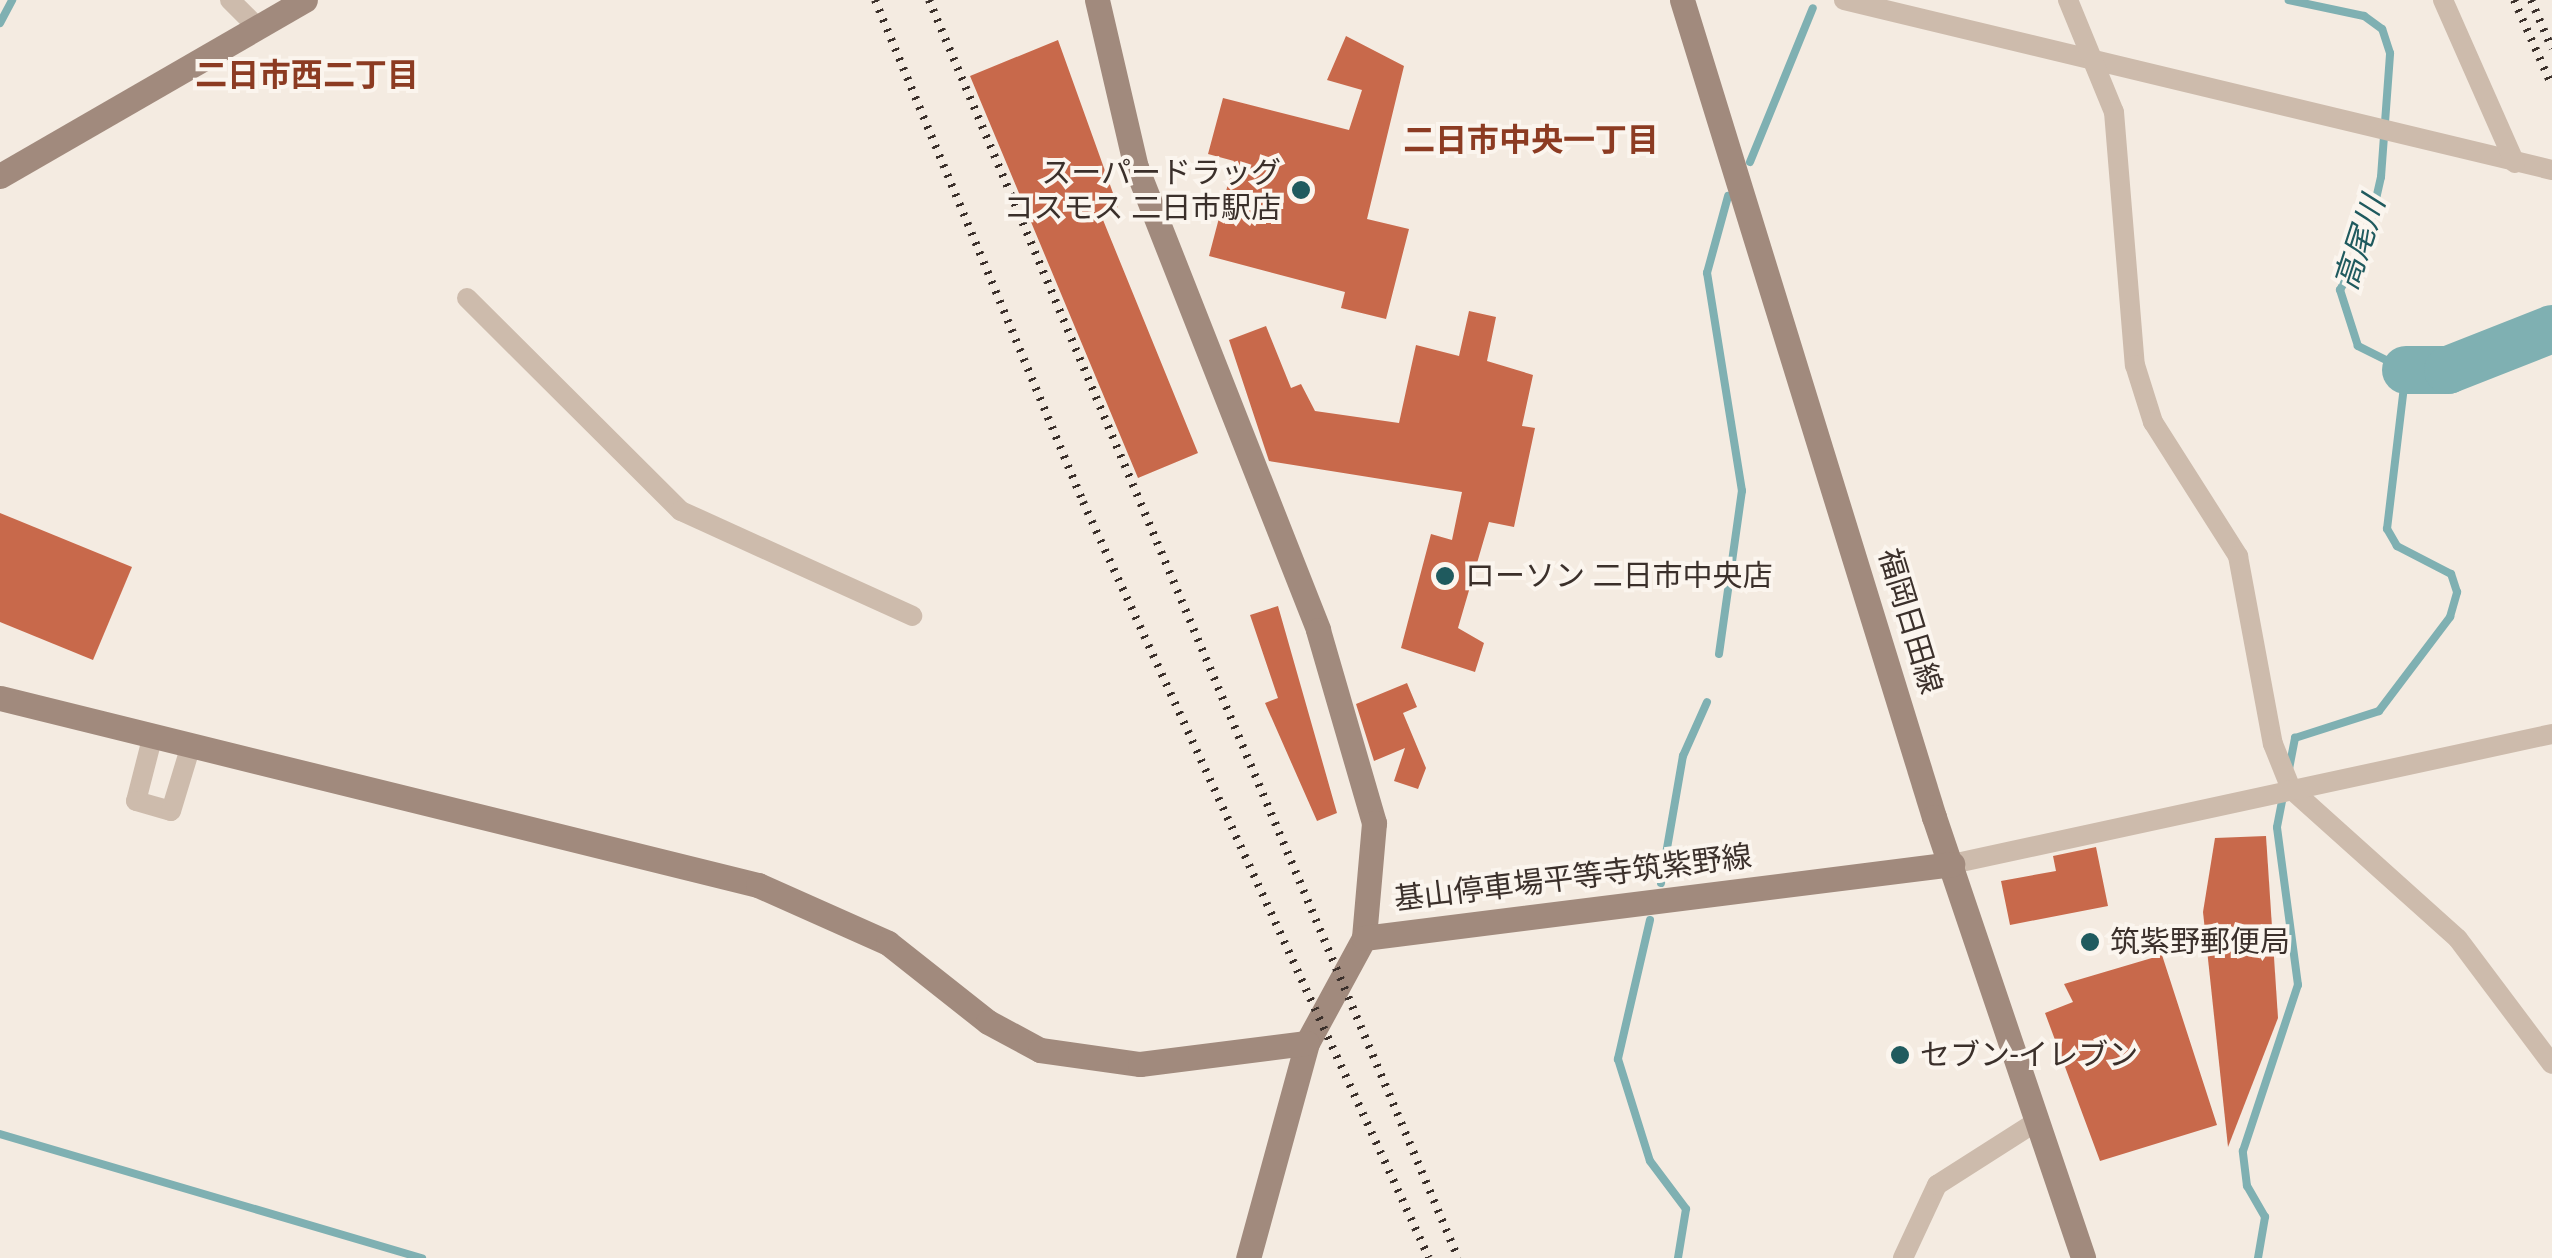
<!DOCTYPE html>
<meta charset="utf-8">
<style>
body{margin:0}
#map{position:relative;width:2552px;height:1258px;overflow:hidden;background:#f4ebe1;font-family:Roboto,"Noto Sans JP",sans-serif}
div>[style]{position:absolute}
.stream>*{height:8px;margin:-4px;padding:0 4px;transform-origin:4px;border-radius:4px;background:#7fb0b2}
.river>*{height:48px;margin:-24px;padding:0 24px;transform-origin:24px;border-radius:24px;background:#7fb0b2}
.building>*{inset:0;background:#c8694b}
.street>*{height:20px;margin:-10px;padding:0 10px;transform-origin:10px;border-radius:10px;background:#cdbbac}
.secondary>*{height:25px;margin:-12.5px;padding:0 12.5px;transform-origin:12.5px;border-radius:12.5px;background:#a18a7d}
.rail>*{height:8px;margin-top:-4px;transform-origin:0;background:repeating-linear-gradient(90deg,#3b302b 0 2.5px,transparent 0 10.5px)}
.dots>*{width:28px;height:28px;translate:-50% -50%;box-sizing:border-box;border:5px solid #fbf5ee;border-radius:50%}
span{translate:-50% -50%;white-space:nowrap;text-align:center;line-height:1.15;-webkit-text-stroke:8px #fbf5ee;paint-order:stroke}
.poi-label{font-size:30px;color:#3b302b}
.right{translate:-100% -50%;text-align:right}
.left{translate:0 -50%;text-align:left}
.street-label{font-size:30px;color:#3b302b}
.neighbourhood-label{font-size:32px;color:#8c3b22;font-weight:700}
.water-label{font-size:32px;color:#1f5a5e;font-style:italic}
</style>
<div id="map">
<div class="stream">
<div style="left:0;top:23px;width:26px;rotate:-62deg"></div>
<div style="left:1750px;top:162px;width:166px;rotate:-67.8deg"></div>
<div style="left:1719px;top:654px;width:165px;rotate:-82deg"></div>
<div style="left:1742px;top:491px;width:221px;rotate:-99.1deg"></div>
<div style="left:1707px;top:273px;width:80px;rotate:-74.7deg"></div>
<div style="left:2289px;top:769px;width:32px;rotate:-79deg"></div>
<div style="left:2295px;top:738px;width:88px;rotate:-17.8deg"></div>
<div style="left:2379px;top:711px;width:118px;rotate:-52.9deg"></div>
<div style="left:2450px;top:617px;width:26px;rotate:-74deg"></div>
<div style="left:2457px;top:592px;width:19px;rotate:-108deg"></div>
<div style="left:2451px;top:574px;width:61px;rotate:-152.6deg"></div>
<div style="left:2397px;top:546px;width:20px;rotate:-120deg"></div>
<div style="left:2387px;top:529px;width:160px;rotate:-83.2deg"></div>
<div style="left:2406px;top:370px;width:54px;rotate:-153.4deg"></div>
<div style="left:2358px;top:346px;width:59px;rotate:-107.8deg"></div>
<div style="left:2340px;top:290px;width:54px;rotate:-61deg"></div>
<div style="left:2366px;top:243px;width:68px;rotate:-77.2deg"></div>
<div style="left:2381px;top:177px;width:124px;rotate:-85.8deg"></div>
<div style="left:2390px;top:53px;width:25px;rotate:-108deg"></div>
<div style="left:2382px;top:29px;width:22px;rotate:-144deg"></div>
<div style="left:2364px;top:16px;width:77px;rotate:-168deg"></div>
<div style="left:1661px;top:883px;width:129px;rotate:-80.2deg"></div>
<div style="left:1683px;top:756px;width:59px;rotate:-66deg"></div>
<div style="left:1650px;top:920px;width:143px;rotate:103deg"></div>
<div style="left:1618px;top:1059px;width:107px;rotate:72.6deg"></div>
<div style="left:1650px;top:1161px;width:60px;rotate:53.1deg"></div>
<div style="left:1686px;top:1209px;width:50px;rotate:99.3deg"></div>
<div style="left:0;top:1134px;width:440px;rotate:16.4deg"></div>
<div style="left:2258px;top:1258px;width:42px;rotate:-80.3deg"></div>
<div style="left:2265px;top:1217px;width:36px;rotate:-120deg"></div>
<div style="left:2247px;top:1186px;width:35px;rotate:-97deg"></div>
<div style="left:2243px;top:1151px;width:175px;rotate:-71.7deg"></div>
<div style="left:2298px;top:985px;width:159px;rotate:-97.6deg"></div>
<div style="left:2277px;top:827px;width:31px;rotate:-79deg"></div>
</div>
<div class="river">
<div style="left:2406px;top:370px;width:42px"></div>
<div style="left:2448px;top:370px;width:112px;rotate:-21.5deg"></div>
</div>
<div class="building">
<div style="clip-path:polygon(1346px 36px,1404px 66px,1367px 219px,1409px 229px,1386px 319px,1341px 308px,1345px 292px,1209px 256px,1234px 161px,1208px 154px,1223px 98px,1349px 130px,1362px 90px,1327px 80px)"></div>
<div style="clip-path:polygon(1058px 40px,1118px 207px,1101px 215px,1198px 453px,1138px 478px,970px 76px)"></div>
<div style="clip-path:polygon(1469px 311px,1496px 317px,1487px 361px,1533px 375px,1522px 426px,1535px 428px,1514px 527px,1489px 522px,1458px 628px,1484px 643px,1475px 672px,1401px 648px,1431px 534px,1452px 540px,1462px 492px,1269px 461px,1229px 340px,1266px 326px,1291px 388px,1301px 384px,1315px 411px,1399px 423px,1416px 345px,1459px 356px)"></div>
<div style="clip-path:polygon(0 513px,132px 567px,93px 660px,0 622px)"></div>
<div style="clip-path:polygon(1278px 606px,1337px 813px,1317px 821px,1265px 703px,1278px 698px,1250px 615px)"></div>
<div style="clip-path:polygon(1407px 683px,1417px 707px,1403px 713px,1426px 768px,1418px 789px,1394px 781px,1405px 748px,1374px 761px,1356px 704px)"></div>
<div style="clip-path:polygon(2266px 836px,2278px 1018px,2228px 1147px,2203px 912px,2215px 838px)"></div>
<div style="clip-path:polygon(2096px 847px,2108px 906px,2010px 925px,2001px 881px,2056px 871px,2053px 856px)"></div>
<div style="clip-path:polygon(2162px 955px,2217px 1125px,2100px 1161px,2045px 1013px,2073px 1002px,2064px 984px)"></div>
</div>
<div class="street">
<div style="left:230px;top:0;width:40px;rotate:45deg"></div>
<div style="left:1844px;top:0;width:728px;rotate:13.5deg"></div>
<div style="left:2068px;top:0;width:121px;rotate:67.7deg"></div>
<div style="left:2114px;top:112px;width:254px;rotate:85.3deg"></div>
<div style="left:2135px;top:365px;width:60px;rotate:72.5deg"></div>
<div style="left:2153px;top:422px;width:159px;rotate:57.6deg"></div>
<div style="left:2238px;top:556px;width:191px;rotate:79.5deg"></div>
<div style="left:2273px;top:744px;width:48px;rotate:68.2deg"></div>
<div style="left:2291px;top:789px;width:224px;rotate:41.9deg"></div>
<div style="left:2458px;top:939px;width:156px;rotate:53.1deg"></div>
<div style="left:2443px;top:0;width:178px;rotate:66.2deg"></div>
<div style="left:467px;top:298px;width:302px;rotate:44.9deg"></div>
<div style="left:681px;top:511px;width:254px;rotate:24.4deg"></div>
<div style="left:153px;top:735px;width:68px;rotate:104.4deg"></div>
<div style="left:136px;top:801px;width:36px;rotate:16deg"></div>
<div style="left:171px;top:811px;width:69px;rotate:-73.1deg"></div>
<div style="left:1952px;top:864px;width:614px;rotate:-12.23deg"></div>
<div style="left:1903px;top:1258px;width:81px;rotate:-65deg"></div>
<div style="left:1937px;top:1185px;width:121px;rotate:-32.5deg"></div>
</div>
<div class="secondary">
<div style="left:1097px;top:0;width:171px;rotate:76.9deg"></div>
<div style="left:1136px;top:167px;width:497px;rotate:68.5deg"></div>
<div style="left:1318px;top:630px;width:201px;rotate:73.8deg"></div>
<div style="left:1374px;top:823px;width:115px;rotate:95deg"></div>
<div style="left:1364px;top:938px;width:119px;rotate:118.5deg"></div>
<div style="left:1307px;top:1043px;width:223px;rotate:105.3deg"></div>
<div style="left:1682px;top:0;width:855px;rotate:72.86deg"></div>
<div style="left:1934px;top:817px;width:465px;rotate:71.3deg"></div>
<div style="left:0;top:176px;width:352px;rotate:-30deg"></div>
<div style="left:0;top:698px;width:781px;rotate:13.86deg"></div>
<div style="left:758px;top:885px;width:142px;rotate:24deg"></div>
<div style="left:888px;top:943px;width:127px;rotate:38.3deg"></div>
<div style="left:988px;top:1022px;width:59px;rotate:28.3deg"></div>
<div style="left:1040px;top:1050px;width:101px;rotate:8deg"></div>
<div style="left:1140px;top:1064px;width:168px;rotate:-7.2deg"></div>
<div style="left:1364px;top:938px;width:593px;rotate:-7.17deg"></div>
</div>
<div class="rail">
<div style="left:875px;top:0;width:543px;rotate:67.49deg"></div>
<div style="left:1083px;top:502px;width:831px;rotate:65.41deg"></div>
<div style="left:929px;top:0;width:1365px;rotate:67.19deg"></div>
<div style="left:2514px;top:0;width:94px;rotate:66.2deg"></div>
<div style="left:2531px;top:0;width:53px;rotate:66.8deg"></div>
</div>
<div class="dots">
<div style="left:1301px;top:190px;background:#1f5a5e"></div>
<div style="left:1445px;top:576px;background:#1f5a5e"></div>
<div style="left:2090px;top:942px;background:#1f5a5e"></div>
<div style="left:1900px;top:1055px;background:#1f5a5e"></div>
</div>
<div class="poi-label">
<span class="right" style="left:1281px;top:190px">スーパードラッグ<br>コスモス 二日市駅店</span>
<span class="left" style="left:1465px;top:576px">ローソン 二日市中央店</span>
<span class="left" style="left:2110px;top:942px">筑紫野郵便局</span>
<span class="left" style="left:1920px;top:1055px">セブン-イレブン</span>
</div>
<div class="street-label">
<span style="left:1910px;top:621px;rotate:73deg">福岡日田線</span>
<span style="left:1573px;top:878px;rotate:-7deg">基山停車場平等寺筑紫野線</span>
</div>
<div class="neighbourhood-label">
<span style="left:307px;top:75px">二日市西二丁目</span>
<span style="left:1531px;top:140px">二日市中央一丁目</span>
</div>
<div class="water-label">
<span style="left:2360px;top:243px;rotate:-72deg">高尾川</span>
</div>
</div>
